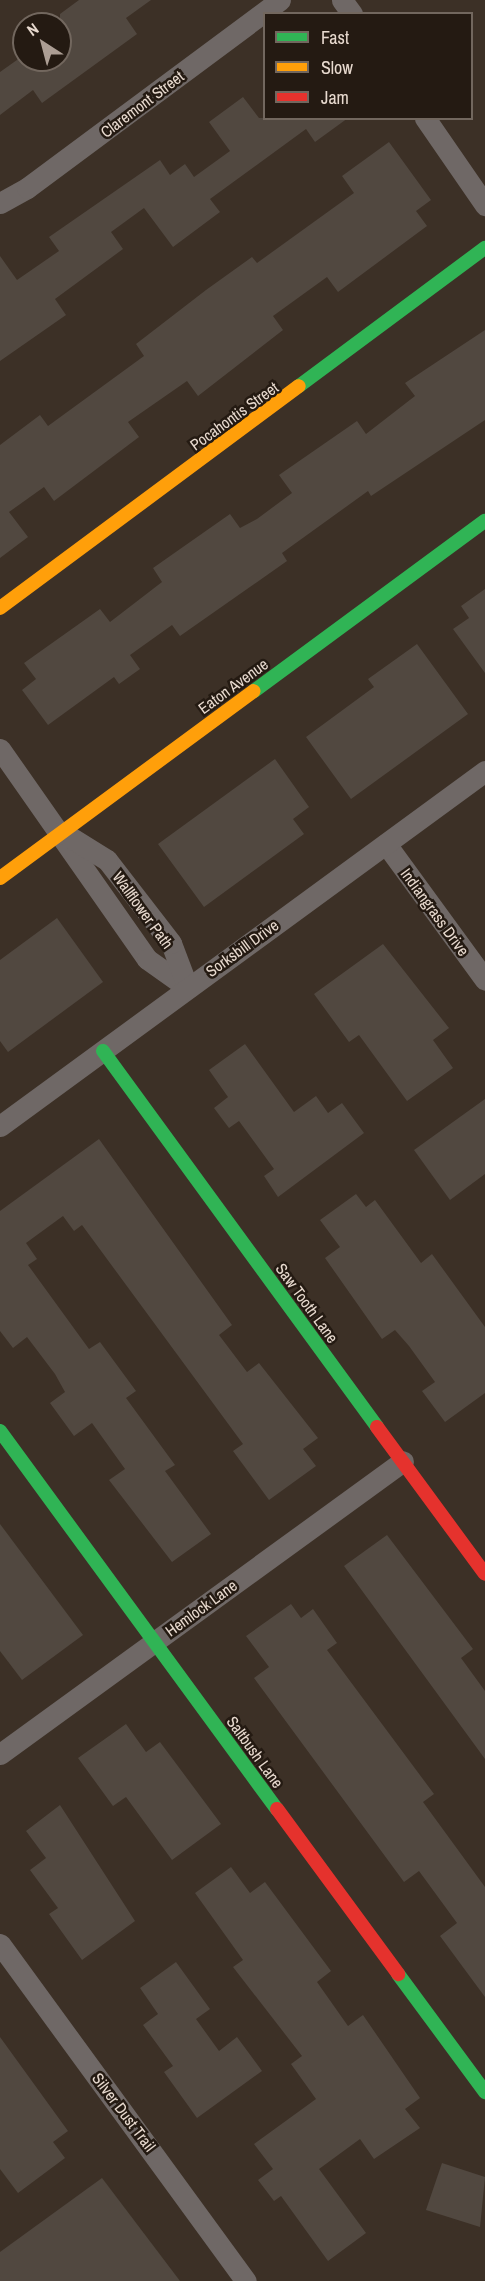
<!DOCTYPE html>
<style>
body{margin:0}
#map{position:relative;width:485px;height:2281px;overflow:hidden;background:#3c3026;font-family:"Archivo Narrow",sans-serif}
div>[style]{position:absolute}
.building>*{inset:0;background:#514840}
.street>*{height:21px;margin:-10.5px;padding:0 10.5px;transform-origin:10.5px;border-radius:10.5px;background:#6f6866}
.fast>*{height:14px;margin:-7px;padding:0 7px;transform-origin:7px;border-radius:7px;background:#30b455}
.slow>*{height:14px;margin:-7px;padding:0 7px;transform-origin:7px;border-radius:7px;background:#ff9f0a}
.jam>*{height:14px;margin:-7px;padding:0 7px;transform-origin:7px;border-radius:7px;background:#e5322d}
span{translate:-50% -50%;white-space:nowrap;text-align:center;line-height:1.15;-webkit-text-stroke:5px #241a12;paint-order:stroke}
.street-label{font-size:16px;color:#e8dacf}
.legend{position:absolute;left:263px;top:12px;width:210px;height:108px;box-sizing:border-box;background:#241a12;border:2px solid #72675e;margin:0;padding:8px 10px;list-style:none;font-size:18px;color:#e8dacf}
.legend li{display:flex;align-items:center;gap:12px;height:30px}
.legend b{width:30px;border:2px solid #72675e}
.north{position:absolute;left:12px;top:12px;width:60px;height:60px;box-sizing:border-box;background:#241a12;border:2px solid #72675e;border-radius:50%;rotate:324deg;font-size:16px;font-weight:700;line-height:24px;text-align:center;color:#e8dacf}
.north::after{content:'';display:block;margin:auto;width:21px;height:27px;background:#ac9e94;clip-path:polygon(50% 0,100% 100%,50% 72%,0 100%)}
</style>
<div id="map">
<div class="building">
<div style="clip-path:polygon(79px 0,151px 0,126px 18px,137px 34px,42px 103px,33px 90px,0 115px,0 72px,24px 55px,24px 60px,60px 60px,60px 14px)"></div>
<div style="clip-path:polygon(243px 97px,259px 118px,348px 118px,315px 142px,306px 129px,210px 199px,220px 212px,173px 247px,144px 208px,111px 232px,123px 249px,55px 299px,66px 315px,0 361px,0 256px,17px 280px,59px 251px,49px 237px,160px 160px,170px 175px,185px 164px,194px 177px,230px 151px,209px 122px)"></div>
<div style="clip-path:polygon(389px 142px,431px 200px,416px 211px,427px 226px,338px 292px,327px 277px,273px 316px,283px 330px,198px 396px,187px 381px,128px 422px,139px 437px,54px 501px,44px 487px,9px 512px,28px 537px,0 558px,0 445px,40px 415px,48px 426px,144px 356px,136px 344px,206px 290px,252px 257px,257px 263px,354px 193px,342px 176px)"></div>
<div style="clip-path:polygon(485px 330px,485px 420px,371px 496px,368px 491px,282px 553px,287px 561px,180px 636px,172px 625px,130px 655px,140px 669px,119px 684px,114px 677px,48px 725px,22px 690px,36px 679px,24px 663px,100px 609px,110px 622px,162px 582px,153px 568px,230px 514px,240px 528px,257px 519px,292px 493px,279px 475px,357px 421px,366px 434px,415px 396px,405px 383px)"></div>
<div style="clip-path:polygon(485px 589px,485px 673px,453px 629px,469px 618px,461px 606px)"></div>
<div style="clip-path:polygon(417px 644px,468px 714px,351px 799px,306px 737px,374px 687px,368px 679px)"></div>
<div style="clip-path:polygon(275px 759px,309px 807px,293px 819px,304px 834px,204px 907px,158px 844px)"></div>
<div style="clip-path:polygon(57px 918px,103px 982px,8px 1052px,0 1041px,0 960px)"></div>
<div style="clip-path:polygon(383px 944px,449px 1028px,433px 1040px,453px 1068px,407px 1101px,359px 1035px,349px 1042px,314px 994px)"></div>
<div style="clip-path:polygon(245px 1044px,294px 1112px,316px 1096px,328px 1113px,342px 1103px,364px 1133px,278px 1197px,264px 1176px,274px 1169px,239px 1121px,229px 1128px,214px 1108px,228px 1097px,209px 1070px)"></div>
<div style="clip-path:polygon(485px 1099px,485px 1174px,450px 1200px,414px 1150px)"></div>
<div style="clip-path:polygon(99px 1139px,232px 1325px,219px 1335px,247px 1372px,259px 1363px,318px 1438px,303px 1449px,316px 1466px,269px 1500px,233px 1451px,243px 1444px,82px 1225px,74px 1231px,63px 1216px,26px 1243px,37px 1259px,28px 1265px,89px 1349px,100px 1342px,136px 1391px,126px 1398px,175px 1465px,165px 1471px,211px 1534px,172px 1562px,109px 1480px,125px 1469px,92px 1423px,74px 1436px,50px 1403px,65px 1392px,55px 1374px,27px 1337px,13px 1348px,0 1331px,0 1211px)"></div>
<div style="clip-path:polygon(356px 1194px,366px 1207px,375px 1200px,421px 1263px,432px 1254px,485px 1327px,485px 1393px,445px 1422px,422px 1391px,435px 1382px,409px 1346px,395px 1330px,382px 1339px,325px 1258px,340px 1247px,320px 1220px)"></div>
<div style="clip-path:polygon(0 1524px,83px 1635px,22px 1680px,0 1651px)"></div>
<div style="clip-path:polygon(387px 1535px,473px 1649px,461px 1658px,485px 1691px,485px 1759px,344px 1566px)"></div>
<div style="clip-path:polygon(291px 1604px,301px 1618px,313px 1609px,337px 1643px,327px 1650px,434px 1794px,423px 1802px,485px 1887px,485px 1997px,440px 1936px,457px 1923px,419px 1871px,404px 1882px,254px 1678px,269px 1667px,246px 1636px)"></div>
<div style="clip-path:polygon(126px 1724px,146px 1752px,160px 1742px,221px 1824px,172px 1860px,126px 1797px,113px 1806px,78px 1758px)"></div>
<div style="clip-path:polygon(60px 1805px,135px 1921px,82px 1960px,49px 1914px,58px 1908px,30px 1870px,46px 1858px,26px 1831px)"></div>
<div style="clip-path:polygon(231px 1867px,250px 1893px,265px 1882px,331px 1971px,317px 1982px,348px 2026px,363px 2015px,420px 2098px,405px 2109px,420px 2128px,374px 2159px,360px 2139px,319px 2169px,366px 2233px,328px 2261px,281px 2196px,274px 2201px,258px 2180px,273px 2169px,254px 2144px,316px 2099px,291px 2064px,302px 2056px,233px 1967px,243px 1960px,195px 1893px)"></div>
<div style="clip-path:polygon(176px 1962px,210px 2009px,196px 2019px,219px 2051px,237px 2037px,262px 2071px,197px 2118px,164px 2072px,173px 2066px,143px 2025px,158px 2014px,140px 1988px)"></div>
<div style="clip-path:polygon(0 2037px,68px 2131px,53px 2142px,65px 2158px,18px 2193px,0 2169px)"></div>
<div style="clip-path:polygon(442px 2163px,485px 2177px,480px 2227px,426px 2210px)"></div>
<div style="clip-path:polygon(102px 2178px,180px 2281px,0 2281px,0 2252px)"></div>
</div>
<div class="street">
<div style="left:342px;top:0;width:17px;rotate:54deg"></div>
<div style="left:425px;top:118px;width:106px;rotate:55.4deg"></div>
<div style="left:0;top:203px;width:31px;rotate:-29deg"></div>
<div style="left:27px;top:188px;width:315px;rotate:-36.6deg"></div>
<div style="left:0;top:749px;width:256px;rotate:55deg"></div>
<div style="left:147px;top:959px;width:50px;rotate:35.3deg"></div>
<div style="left:188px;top:988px;width:48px;rotate:-110.7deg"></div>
<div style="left:171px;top:943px;width:105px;rotate:-127.6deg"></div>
<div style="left:107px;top:860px;width:53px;rotate:-148.1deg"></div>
<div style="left:386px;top:844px;width:168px;rotate:53.9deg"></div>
<div style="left:0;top:1126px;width:601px;rotate:-36.2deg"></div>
<div style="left:0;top:1754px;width:498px;rotate:-36deg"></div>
<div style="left:0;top:1944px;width:417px;rotate:53.9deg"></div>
</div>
<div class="fast">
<div style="left:299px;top:386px;width:232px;rotate:-36.6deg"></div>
<div style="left:254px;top:691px;width:287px;rotate:-36.4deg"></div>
<div style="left:103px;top:1051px;width:465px;rotate:53.9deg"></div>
<div style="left:0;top:1431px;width:469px;rotate:53.8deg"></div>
<div style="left:398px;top:1974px;width:147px;rotate:53.6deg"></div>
</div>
<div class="slow">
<div style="left:0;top:608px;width:372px;rotate:-36.6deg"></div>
<div style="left:0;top:878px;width:315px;rotate:-36.4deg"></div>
</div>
<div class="jam">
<div style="left:377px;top:1427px;width:182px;rotate:53.7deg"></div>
<div style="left:277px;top:1809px;width:205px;rotate:53.7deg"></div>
</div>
<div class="street-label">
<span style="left:142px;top:104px;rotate:-37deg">Claremont Street</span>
<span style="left:234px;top:416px;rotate:-36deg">Pocahontis Street</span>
<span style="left:233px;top:686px;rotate:-36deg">Eaton Avenue</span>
<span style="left:143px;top:910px;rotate:54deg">Wallflower Path</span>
<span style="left:435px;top:912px;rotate:54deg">Indiangrass Drive</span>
<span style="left:242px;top:948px;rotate:-36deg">Sorksbill Drive</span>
<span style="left:307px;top:1303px;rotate:54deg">Saw Tooth Lane</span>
<span style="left:201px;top:1608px;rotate:-36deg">Hemlock Lane</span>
<span style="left:255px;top:1752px;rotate:54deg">Saltbush Lane</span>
<span style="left:124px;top:2112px;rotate:53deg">Silver Dust Trail</span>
</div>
<ul class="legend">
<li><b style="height:8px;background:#30b455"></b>Fast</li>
<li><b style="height:8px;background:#ff9f0a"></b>Slow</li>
<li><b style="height:8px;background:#e5322d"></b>Jam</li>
</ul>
<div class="north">N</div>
</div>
